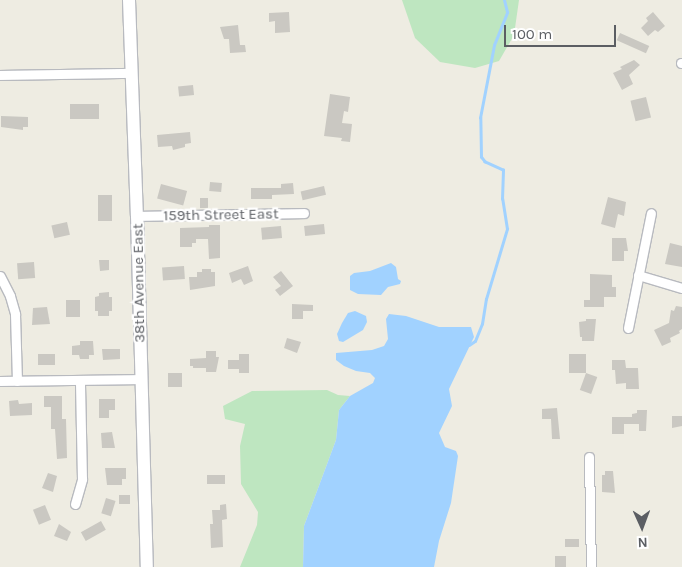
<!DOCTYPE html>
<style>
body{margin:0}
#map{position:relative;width:682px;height:567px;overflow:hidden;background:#eeece2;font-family:Karla,sans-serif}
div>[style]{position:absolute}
.green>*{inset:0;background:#bee6c0}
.water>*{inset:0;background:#a1d2ff}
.stream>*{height:2.5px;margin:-1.25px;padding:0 1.25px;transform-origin:1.25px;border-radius:1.25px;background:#a1d2ff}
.building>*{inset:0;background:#cac8c2;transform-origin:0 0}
.roads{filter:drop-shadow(1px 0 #b8babf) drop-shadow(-1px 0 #b8babf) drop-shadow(0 1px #b8babf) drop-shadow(0 -1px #b8babf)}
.street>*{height:9px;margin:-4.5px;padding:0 4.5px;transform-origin:4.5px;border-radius:4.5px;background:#fff}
.secondary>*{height:12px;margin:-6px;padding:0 6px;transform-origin:6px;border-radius:6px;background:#fff}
span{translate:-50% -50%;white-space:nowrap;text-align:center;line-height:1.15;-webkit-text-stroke:4.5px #fff;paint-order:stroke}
.street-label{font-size:15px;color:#5b5e63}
.north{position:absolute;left:617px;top:502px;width:50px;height:50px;-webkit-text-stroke:4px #fff;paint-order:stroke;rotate:178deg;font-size:14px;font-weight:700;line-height:20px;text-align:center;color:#5b5e63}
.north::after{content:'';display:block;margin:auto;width:18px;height:22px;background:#5b5e63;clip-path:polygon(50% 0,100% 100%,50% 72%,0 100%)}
.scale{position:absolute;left:504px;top:25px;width:112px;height:22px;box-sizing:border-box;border:2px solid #5b5e63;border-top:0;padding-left:6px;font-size:15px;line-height:18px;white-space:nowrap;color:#5b5e63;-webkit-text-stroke:4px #fff;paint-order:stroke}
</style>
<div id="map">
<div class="green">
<div style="clip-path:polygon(402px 0,519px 0,514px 35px,499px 61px,475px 68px,440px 62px,415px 38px)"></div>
<div style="clip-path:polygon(327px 390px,338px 395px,350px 396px,339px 410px,336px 440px,304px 526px,303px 567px,240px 567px,257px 525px,258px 512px,241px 484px,240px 446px,245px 424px,225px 419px,223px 406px,252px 391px)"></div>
</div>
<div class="water">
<div style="clip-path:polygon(391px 263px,396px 267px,398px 279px,401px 281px,400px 284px,388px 287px,381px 295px,358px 294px,350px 290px,350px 276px,354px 273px,370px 271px)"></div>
<div style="clip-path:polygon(355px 311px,366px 316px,367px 322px,363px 330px,343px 342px,339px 341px,337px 334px,342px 323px,348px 313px)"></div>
<div style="clip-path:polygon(389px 314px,406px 316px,439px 327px,471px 327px,474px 337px,449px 389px,452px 406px,439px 433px,445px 447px,456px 451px,458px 456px,451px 503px,439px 541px,434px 567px,303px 567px,304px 526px,336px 440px,339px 410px,350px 396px,373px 383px,375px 378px,370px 373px,356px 371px,344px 366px,336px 360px,336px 353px,372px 350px,384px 346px,388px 339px,386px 319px)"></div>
</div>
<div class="stream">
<div style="left:469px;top:345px;width:7px;rotate:-34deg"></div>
<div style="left:475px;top:341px;width:18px;rotate:-68deg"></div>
<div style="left:482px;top:324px;width:25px;rotate:-81deg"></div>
<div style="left:486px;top:299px;width:73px;rotate:-73.3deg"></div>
<div style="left:507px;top:229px;width:30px;rotate:-99deg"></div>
<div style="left:502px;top:199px;width:29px;rotate:-88deg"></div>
<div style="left:503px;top:170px;width:20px;rotate:-156deg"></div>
<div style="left:485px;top:162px;width:6px;rotate:-129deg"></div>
<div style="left:481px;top:157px;width:39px;rotate:-91deg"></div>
<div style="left:480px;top:118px;width:74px;rotate:-79.1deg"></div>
<div style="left:494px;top:45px;width:35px;rotate:-68deg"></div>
<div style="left:507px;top:12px;width:12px;rotate:-104deg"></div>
</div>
<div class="building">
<div style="clip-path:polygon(289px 12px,290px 32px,275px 33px,275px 21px,269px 22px,269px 13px)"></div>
<div style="clip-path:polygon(653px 12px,665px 26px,658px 32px,655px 30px,648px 36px,641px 28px,648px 21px,646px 18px)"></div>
<div style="clip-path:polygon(238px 25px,240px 45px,245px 45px,246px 52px,230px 53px,229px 39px,224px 39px,220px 27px)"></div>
<div style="left:620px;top:33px;width:32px;height:8px;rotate:24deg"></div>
<div style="clip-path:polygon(634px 60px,640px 65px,629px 75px,633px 84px,622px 90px,613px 73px,622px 69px,620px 67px)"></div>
<div style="left:193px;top:85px;width:10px;height:15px;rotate:84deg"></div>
<div style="clip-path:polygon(330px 94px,350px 97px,348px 112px,344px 111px,342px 123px,352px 124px,350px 142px,341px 141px,342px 138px,324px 136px)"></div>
<div style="left:646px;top:97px;width:21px;height:16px;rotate:76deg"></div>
<div style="left:99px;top:104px;width:15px;height:29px;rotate:90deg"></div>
<div style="clip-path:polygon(1px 116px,28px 117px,28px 127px,23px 127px,23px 130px,1px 127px)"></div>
<div style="clip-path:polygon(190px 132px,191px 143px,185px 144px,185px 147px,173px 150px,172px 146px,158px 147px,157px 135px)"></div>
<div style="left:210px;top:182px;width:12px;height:9px;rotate:5deg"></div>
<div style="clip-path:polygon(293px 183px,294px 194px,272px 195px,272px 199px,251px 199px,251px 188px,281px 188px,281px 184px)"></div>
<div style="left:161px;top:184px;width:27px;height:15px;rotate:15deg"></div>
<div style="left:324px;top:186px;width:9px;height:24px;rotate:77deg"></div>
<div style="left:98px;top:195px;width:14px;height:26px"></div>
<div style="clip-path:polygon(608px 197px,626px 202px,624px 216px,618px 214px,615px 228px,601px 224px)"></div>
<div style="left:200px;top:198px;width:8px;height:10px"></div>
<div style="left:67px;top:222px;width:13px;height:16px;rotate:77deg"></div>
<div style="left:324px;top:224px;width:10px;height:20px;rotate:84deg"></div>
<div style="clip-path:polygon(209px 225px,220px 225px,220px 258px,209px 259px,208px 239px,196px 239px,196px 243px,192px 243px,192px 247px,180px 247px,180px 228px,209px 227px)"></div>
<div style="left:281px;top:226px;width:12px;height:20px;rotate:85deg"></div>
<div style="clip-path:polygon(612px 238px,626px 238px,628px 251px,624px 251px,624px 261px,612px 261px)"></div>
<div style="clip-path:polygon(670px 243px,682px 246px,682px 267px,665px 264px)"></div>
<div style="clip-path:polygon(99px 260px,109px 260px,109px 270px,100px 271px)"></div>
<div style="left:34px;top:262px;width:16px;height:17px;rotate:86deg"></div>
<div style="left:184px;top:266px;width:13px;height:22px;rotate:86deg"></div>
<div style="clip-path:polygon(248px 266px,253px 281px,244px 285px,241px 279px,232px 283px,229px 273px)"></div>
<div style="clip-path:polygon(202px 269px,211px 269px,211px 272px,215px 272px,215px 286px,190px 290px,189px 277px,197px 277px,197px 272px,202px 272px)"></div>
<div style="clip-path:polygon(281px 271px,293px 286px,280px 296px,275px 290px,281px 286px,273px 277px)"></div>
<div style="clip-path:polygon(590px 274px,612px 275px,612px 287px,616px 287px,616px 297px,604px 297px,604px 307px,584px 307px,584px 300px,590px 300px)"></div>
<div style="clip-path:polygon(109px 292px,109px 297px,112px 297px,112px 311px,109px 311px,109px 316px,98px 316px,98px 311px,95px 311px,95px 297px,99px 296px,99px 293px)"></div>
<div style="left:66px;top:300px;width:14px;height:17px"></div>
<div style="clip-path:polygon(292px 304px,313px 305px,313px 311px,303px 311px,303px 319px,292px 319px)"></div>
<div style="clip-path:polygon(676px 306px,682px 307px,682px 329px,679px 331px,680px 333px,670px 338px,671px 342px,662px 346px,654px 330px,669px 323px,671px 310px,674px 311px)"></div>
<div style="clip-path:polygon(47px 307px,50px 324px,32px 325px,33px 308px)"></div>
<div style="clip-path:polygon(586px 319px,596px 319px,594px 341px,582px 341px,582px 337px,580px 337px,579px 322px,586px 321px)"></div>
<div style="clip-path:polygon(287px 338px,301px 342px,297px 353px,284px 348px)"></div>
<div style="clip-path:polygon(80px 341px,93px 341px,94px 355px,89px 355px,89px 359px,80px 359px,79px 355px,72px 355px,72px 346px,80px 345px)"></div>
<div style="clip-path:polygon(102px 349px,120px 349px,120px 359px,103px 360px)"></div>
<div style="clip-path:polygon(206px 351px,216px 351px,216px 357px,219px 357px,216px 372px,206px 372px,206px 368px,193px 368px,193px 366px,190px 366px,190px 359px,206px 358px)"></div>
<div style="left:38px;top:354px;width:17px;height:11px"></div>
<div style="clip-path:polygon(239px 354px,249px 354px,249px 373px,239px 373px,239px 369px,228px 369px,228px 360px,239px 360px)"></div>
<div style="left:569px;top:354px;width:17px;height:19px"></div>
<div style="clip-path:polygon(612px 360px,625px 360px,626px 368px,638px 368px,639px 389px,626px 389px,626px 383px,616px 384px,615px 370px,612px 370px)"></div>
<div style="left:168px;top:373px;width:14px;height:14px"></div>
<div style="left:586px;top:373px;width:12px;height:18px;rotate:20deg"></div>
<div style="clip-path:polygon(44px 396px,62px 396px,62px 419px,66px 419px,67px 458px,57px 459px,55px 429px,51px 429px,51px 407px,44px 407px)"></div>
<div style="clip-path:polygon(99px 399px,115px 399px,115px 410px,109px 410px,109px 418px,99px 418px)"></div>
<div style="clip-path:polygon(18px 400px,19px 404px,32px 403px,32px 415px,10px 416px,9px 401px)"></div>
<div style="clip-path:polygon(557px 408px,560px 439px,552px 439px,551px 419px,542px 419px,542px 409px)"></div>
<div style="clip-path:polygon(637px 410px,647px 410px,646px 431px,639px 431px,639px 424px,624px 424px,624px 434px,612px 434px,612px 417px,632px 417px,632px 414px,637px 413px)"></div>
<div style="clip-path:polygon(672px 416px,682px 416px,682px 426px,672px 428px)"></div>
<div style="clip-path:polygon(112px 432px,115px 448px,102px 448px,101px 433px)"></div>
<div style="clip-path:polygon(105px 468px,126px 468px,126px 479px,122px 479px,122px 485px,107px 485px)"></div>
<div style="clip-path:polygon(605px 471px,613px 471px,615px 493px,602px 492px,602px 475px,605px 475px)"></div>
<div style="clip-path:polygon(48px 473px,57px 476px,53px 492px,42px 488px)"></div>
<div style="left:225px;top:475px;width:9px;height:18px;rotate:90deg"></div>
<div style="left:119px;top:495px;width:11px;height:9px"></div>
<div style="left:106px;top:498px;width:10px;height:16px;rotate:17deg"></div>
<div style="clip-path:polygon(226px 504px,227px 519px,222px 520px,223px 547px,211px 548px,210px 524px,213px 524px,212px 510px,220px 510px,220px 505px)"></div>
<div style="left:45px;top:505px;width:16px;height:13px;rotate:68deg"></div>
<div style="left:101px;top:521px;width:10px;height:23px;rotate:61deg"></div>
<div style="clip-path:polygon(59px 524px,71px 532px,67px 541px,54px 536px)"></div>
<div style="left:565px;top:539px;width:14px;height:8px"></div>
<div style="left:555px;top:556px;width:11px;height:11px"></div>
</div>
<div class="roads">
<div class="street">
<div style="left:681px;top:63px;width:1px"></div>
<div style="left:0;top:75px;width:132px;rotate:-0.9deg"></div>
<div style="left:137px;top:216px;width:167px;rotate:-1deg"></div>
<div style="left:638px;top:275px;width:46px;rotate:16.5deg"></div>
<div style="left:0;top:276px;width:22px;rotate:63deg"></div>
<div style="left:10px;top:296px;width:19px;rotate:74deg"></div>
<div style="left:15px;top:314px;width:67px;rotate:88.3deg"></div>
<div style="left:628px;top:328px;width:117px;rotate:-78.7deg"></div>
<div style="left:0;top:381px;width:141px;rotate:-0.8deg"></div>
<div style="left:589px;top:457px;width:110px;rotate:89deg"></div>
<div style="left:75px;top:504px;width:26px;rotate:-74deg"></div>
<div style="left:82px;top:479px;width:99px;rotate:-91.2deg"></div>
</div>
<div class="secondary">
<div style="left:129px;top:0;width:216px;rotate:87.9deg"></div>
<div style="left:137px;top:216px;width:351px;rotate:88.4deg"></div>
</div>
</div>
<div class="street-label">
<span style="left:221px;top:215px;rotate:-1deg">159th Street East</span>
<span style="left:139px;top:283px;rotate:-91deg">38th Avenue East</span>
</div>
<div class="north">N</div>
<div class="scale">100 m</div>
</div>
